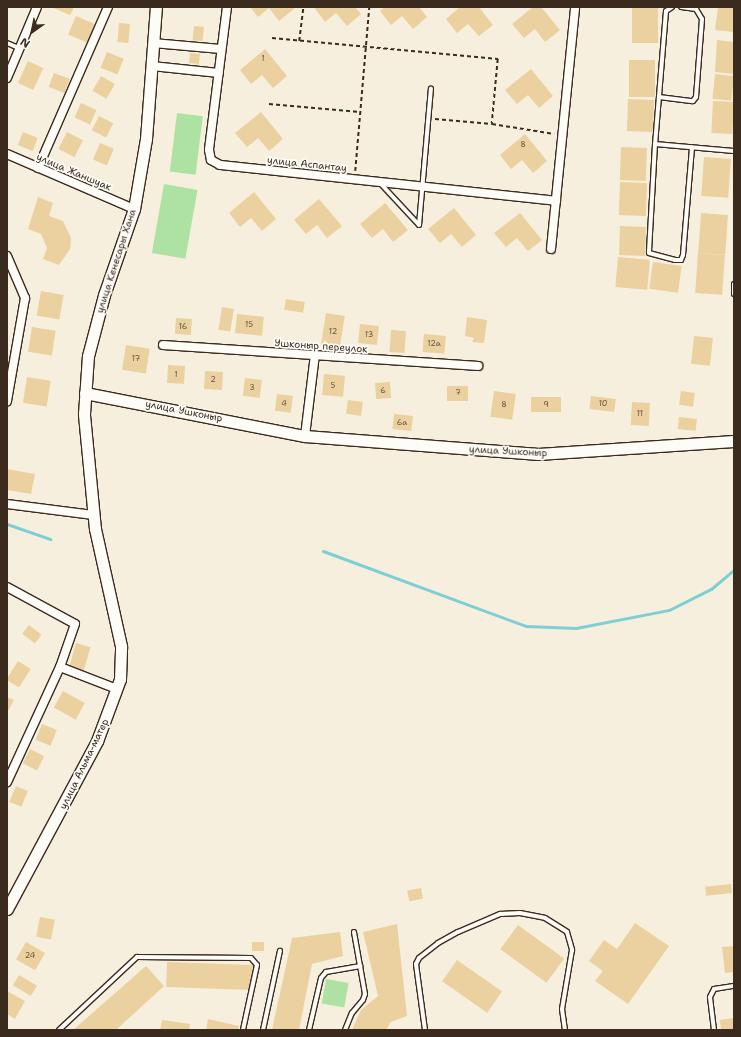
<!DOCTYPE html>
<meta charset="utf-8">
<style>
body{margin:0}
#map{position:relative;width:741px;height:1037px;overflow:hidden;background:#f7efdd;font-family:"Shantell Sans",sans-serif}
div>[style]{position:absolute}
.green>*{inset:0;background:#aee2a3;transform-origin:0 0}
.stream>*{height:3px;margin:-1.5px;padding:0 1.5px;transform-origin:1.5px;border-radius:1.5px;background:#7ecfd5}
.building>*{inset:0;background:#ead19f;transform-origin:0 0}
.path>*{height:1.5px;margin-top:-0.75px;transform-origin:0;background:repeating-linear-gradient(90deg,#3b2a1e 0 4px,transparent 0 7px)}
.roads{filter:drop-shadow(1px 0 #3b2a1e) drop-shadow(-1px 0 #3b2a1e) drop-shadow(0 1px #3b2a1e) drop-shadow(0 -1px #3b2a1e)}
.lane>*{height:4px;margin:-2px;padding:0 2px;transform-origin:2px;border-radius:2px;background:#fdfcf7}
.street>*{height:8px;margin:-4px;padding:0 4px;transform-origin:4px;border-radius:4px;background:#fdfcf7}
.secondary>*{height:11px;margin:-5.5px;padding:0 5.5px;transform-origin:5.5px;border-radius:5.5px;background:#fdfcf7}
span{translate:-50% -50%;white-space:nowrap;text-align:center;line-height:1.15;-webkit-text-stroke:3.5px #fdfcf7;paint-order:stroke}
.number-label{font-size:8px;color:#67543e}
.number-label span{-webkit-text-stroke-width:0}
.street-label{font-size:10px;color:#3b2a1e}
.frame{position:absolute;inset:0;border:8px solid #3b2a1e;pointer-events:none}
.north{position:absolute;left:12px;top:12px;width:40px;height:40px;-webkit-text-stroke:3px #fdfcf7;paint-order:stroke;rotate:213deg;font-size:11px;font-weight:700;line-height:16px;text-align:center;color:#3b2a1e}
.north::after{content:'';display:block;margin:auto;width:14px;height:18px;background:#3b2a1e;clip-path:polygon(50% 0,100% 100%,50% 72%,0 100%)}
</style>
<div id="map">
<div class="green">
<div style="left:177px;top:113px;width:26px;height:59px;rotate:7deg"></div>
<div style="left:164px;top:184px;width:34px;height:70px;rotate:10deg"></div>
<div style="left:326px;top:979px;width:23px;height:25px;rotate:10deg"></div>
</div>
<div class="stream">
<div style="left:7px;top:524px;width:46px;rotate:19.2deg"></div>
<div style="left:323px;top:551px;width:216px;rotate:20.3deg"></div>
<div style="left:526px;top:626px;width:50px;rotate:2.3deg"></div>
<div style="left:576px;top:628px;width:95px;rotate:-11deg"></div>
<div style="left:669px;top:610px;width:47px;rotate:-26.6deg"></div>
<div style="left:711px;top:589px;width:30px;rotate:-40deg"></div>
</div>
<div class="building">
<div style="clip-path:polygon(51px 7px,74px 7px,70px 15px)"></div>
<div style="clip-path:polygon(250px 7px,292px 7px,294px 9px,279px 21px,269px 8px,258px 17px)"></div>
<div style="clip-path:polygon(314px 7px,355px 7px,361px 14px,347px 26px,336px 13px,325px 22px)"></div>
<div style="clip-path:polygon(385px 7px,419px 7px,427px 17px,413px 29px,402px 16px,391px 25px,380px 11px)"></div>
<div style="clip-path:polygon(460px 7px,479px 7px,493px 25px,479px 36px,468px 24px,457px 33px,446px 19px)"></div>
<div style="clip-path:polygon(533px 7px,541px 7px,560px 30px,545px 42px,535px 29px,524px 38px,512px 24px)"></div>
<div style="left:632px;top:7px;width:26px;height:36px"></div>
<div style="clip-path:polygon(718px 7px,734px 7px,734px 32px,715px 30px)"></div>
<div style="left:76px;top:16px;width:23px;height:20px;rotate:23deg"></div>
<div style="left:119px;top:23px;width:11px;height:19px;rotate:5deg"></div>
<div style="left:194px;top:26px;width:10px;height:14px;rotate:6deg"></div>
<div style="clip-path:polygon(717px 40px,734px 42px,734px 74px,715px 72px)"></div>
<div style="clip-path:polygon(265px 49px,287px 76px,273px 88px,262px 75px,251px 84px,240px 70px)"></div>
<div style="left:107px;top:52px;width:18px;height:17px;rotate:22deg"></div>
<div style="left:190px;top:53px;width:10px;height:10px;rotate:6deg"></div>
<div style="left:629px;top:60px;width:26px;height:37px"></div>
<div style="left:28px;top:61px;width:17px;height:24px;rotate:25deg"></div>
<div style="clip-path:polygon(531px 69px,553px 96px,539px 108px,528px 95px,517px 104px,505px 90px)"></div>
<div style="left:54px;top:73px;width:17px;height:15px;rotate:21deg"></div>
<div style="left:715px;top:74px;width:19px;height:25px;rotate:6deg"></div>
<div style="left:101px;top:76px;width:16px;height:17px;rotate:30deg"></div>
<div style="left:628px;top:99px;width:26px;height:32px;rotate:2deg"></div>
<div style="left:713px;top:101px;width:21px;height:32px;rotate:3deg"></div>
<div style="left:81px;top:103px;width:17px;height:16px;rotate:24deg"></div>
<div style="clip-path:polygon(261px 112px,283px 139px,269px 151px,258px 138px,247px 147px,235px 133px)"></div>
<div style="left:99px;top:116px;width:16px;height:16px;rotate:27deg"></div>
<div style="left:23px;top:132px;width:16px;height:14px;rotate:22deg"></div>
<div style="left:67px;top:132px;width:18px;height:19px;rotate:27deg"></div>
<div style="clip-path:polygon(525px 134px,547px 161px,533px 173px,522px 160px,511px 169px,500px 155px)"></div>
<div style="left:100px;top:143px;width:15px;height:18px;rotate:23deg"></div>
<div style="left:621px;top:147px;width:26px;height:33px;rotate:2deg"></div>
<div style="left:704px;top:157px;width:27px;height:39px;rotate:4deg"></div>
<div style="left:620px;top:182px;width:27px;height:33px;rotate:2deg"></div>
<div style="clip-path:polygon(254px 192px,276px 219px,262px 231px,251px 218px,240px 227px,229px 213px)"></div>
<div style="clip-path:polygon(38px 197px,53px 203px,49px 216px,63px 221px,71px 238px,70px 249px,59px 265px,43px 259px,47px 248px,41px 234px,28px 229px)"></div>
<div style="clip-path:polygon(319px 199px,342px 226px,327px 238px,317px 225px,306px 234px,294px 220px)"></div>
<div style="clip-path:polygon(385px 203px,408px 230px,393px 242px,383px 229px,372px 238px,360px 224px)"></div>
<div style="clip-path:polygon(454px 208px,476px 235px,462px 247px,451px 234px,440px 243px,428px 229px)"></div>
<div style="clip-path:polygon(520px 213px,542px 240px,528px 251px,517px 238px,506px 247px,494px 233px)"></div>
<div style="left:701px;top:213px;width:27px;height:40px;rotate:4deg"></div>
<div style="left:620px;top:226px;width:26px;height:29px;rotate:2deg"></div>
<div style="left:698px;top:253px;width:27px;height:40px;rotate:4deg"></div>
<div style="left:618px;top:257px;width:32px;height:30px;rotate:5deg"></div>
<div style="left:653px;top:262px;width:29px;height:27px;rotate:8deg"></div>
<div style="left:41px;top:291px;width:23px;height:25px;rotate:10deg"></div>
<div style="left:286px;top:299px;width:19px;height:11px;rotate:9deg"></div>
<div style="left:222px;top:307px;width:12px;height:23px;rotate:9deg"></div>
<div style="left:326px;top:313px;width:19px;height:35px;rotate:9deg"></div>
<div style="left:237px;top:314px;width:27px;height:19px;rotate:6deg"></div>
<div style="clip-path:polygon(467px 317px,487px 320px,484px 343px,472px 342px,474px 338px,465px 336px)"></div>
<div style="left:176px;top:318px;width:16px;height:16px;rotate:4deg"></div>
<div style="left:360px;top:324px;width:19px;height:19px;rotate:6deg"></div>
<div style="left:32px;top:327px;width:24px;height:25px;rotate:9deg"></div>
<div style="left:391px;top:330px;width:15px;height:22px;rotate:4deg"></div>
<div style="left:424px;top:334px;width:22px;height:18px;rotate:5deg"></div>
<div style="left:694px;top:336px;width:19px;height:28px;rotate:6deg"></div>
<div style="left:126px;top:345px;width:24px;height:25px;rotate:9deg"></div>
<div style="left:168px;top:365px;width:17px;height:18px;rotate:3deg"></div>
<div style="left:205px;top:371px;width:18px;height:18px;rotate:3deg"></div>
<div style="left:324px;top:374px;width:21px;height:21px;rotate:5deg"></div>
<div style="left:27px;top:377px;width:24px;height:26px;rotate:9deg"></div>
<div style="left:245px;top:378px;width:17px;height:18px;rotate:7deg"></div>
<div style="left:390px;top:382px;width:16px;height:15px;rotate:86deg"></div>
<div style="left:447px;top:386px;width:21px;height:15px"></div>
<div style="left:494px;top:391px;width:22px;height:26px;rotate:8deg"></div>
<div style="left:681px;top:391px;width:14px;height:14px;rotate:8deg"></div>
<div style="left:277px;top:394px;width:16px;height:17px;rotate:7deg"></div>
<div style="left:591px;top:396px;width:25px;height:13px;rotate:7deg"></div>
<div style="left:531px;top:397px;width:30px;height:15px"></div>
<div style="left:348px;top:400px;width:15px;height:14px;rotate:8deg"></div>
<div style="left:632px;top:402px;width:18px;height:23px;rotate:3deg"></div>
<div style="left:394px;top:414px;width:19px;height:15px;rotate:6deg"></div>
<div style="left:679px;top:417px;width:18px;height:12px;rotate:6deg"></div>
<div style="clip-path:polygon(7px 469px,35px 474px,31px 494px,7px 490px)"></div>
<div style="left:29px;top:625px;width:16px;height:11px;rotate:38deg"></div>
<div style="left:76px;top:643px;width:15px;height:26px;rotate:16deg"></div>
<div style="left:18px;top:661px;width:15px;height:22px;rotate:32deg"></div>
<div style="left:63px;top:691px;width:25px;height:19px;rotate:29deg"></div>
<div style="clip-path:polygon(7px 697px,14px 700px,7px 713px)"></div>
<div style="left:42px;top:724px;width:16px;height:17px;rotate:22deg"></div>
<div style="left:30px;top:749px;width:16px;height:16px;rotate:27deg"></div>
<div style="left:16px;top:786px;width:13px;height:17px;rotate:23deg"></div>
<div style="left:731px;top:884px;width:9px;height:26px;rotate:84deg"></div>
<div style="left:421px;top:888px;width:11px;height:14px;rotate:80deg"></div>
<div style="left:40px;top:917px;width:15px;height:20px;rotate:11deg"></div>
<div style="clip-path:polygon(635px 923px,669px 946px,628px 1004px,595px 981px,603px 971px,589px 961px,604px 940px,617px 949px)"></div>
<div style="clip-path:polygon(397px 924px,407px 1016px,391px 1022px,386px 1030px,352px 1030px,361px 1010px,378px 996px,363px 932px)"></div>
<div style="left:518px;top:925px;width:57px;height:30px;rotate:36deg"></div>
<div style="clip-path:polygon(340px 932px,343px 956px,312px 964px,299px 1030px,272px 1030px,292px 938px)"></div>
<div style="left:26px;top:942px;width:22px;height:20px;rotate:30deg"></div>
<div style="left:252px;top:942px;width:12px;height:9px"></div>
<div style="clip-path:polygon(734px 946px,734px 972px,725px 973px,722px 947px)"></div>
<div style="left:457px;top:960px;width:55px;height:26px;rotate:35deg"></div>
<div style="left:167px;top:962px;width:86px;height:25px;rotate:2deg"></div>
<div style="clip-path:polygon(146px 966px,164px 986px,116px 1030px,73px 1030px)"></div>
<div style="left:19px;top:975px;width:21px;height:12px;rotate:31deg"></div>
<div style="clip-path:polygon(7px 991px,25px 1001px,15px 1019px,7px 1014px)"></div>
<div style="clip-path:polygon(734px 1018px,734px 1030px,721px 1030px,720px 1020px)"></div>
<div style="clip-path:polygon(208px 1019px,239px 1026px,238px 1030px,206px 1030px)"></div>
<div style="clip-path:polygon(162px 1020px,190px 1024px,189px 1030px,160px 1030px)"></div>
</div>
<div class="path">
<div style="left:272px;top:38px;width:227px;rotate:5.3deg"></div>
<div style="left:498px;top:59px;width:65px;rotate:95.3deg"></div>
<div style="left:299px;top:41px;width:34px;rotate:-83deg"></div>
<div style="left:269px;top:104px;width:91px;rotate:5deg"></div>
<div style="left:435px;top:119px;width:57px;rotate:5deg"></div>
<div style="left:492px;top:124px;width:63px;rotate:9.2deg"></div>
<div style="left:355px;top:171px;width:165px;rotate:-85.1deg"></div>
</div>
<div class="roads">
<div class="lane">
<div style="left:672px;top:7px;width:7px;rotate:146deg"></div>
<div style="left:666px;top:11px;width:133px;rotate:94.7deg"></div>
<div style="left:655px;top:144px;width:79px;rotate:5.1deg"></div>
<div style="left:7px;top:43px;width:13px;rotate:23deg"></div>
<div style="left:659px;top:97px;width:34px;rotate:7deg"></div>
<div style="left:693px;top:101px;width:5px;rotate:-53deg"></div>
<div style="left:696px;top:97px;width:78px;rotate:-85.6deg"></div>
<div style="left:702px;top:19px;width:12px;rotate:-121deg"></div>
<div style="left:696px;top:9px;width:15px;rotate:-172deg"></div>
<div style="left:655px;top:144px;width:109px;rotate:93.2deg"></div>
<div style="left:649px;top:253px;width:27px;rotate:15deg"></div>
<div style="left:675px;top:260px;width:6px"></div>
<div style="left:681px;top:260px;width:5px;rotate:-68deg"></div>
<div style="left:683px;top:255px;width:108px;rotate:-85.2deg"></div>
<div style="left:380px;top:183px;width:57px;rotate:47.1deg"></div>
<div style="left:419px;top:225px;width:137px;rotate:-85deg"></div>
<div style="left:734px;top:284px;width:10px;rotate:90deg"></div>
<div style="left:59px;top:1030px;width:107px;rotate:-43.1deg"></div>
<div style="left:137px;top:957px;width:114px;rotate:0.5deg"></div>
<div style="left:251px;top:958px;width:9px;rotate:49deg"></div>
<div style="left:257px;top:965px;width:66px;rotate:102.2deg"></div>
<div style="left:263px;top:1030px;width:81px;rotate:-77.9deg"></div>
<div style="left:309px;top:1030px;width:53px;rotate:-77deg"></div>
<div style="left:321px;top:978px;width:8px;rotate:-50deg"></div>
<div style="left:326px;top:972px;width:35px;rotate:-10deg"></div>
<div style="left:345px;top:1030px;width:18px;rotate:-68deg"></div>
<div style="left:352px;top:1013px;width:17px;rotate:-50deg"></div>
<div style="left:363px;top:1000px;width:6px;rotate:-72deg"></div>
<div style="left:365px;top:994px;width:63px;rotate:-100.1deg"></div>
<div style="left:425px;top:1030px;width:67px;rotate:-97.8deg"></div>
<div style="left:416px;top:964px;width:7px;rotate:-63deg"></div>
<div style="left:419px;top:958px;width:24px;rotate:-38deg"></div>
<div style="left:438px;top:943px;width:23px;rotate:-29deg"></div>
<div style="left:458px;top:932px;width:46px;rotate:-23.2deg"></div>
<div style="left:500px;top:914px;width:20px;rotate:-3deg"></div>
<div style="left:520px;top:913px;width:25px;rotate:11deg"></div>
<div style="left:545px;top:918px;width:26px;rotate:32deg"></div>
<div style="left:567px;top:932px;width:19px;rotate:74deg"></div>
<div style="left:572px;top:950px;width:60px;rotate:99.6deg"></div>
<div style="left:562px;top:1009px;width:21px;rotate:82deg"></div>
<div style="left:714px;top:1030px;width:33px;rotate:-97deg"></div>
<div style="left:710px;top:997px;width:9px;rotate:-63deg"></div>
<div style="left:714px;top:989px;width:20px;rotate:-9deg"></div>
</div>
<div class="street">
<div style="left:227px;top:7px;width:144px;rotate:97.2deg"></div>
<div style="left:209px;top:150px;width:10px;rotate:79deg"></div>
<div style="left:211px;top:160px;width:10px;rotate:29deg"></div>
<div style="left:220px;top:165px;width:338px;rotate:6.1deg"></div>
<div style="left:153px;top:43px;width:68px;rotate:5deg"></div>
<div style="left:152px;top:66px;width:67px;rotate:6deg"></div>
<div style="left:7px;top:78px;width:77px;rotate:-67.1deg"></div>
<div style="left:7px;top:154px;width:138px;rotate:23.4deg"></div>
<div style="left:38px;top:168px;width:176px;rotate:-66.5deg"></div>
<div style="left:551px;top:249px;width:243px;rotate:-84.3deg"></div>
<div style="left:7px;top:256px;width:46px;rotate:66.8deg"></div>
<div style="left:25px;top:298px;width:105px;rotate:99.9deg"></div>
<div style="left:163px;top:345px;width:316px;rotate:3.8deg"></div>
<div style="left:305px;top:436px;width:82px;rotate:-83deg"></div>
<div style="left:7px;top:504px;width:87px;rotate:7.3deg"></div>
<div style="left:7px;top:587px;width:77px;rotate:28.6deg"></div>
<div style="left:75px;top:624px;width:46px;rotate:109.2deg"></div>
<div style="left:60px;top:667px;width:127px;rotate:114.7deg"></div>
<div style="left:60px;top:667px;width:61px;rotate:21.1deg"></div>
</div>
<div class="secondary">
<div style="left:85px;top:393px;width:224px;rotate:11.1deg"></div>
<div style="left:305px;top:436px;width:234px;rotate:4.4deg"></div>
<div style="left:538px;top:454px;width:196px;rotate:-3.8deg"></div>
<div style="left:7px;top:909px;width:191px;rotate:-61.8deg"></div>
<div style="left:97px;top:741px;width:66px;rotate:-69.6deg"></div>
<div style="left:120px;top:679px;width:33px;rotate:-88deg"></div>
<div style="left:121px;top:646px;width:120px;rotate:-102.5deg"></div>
<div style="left:95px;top:529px;width:116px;rotate:-95.5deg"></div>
<div style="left:84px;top:414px;width:58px;rotate:-86.1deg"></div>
<div style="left:88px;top:356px;width:63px;rotate:-75.3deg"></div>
<div style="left:104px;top:295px;width:91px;rotate:-70.8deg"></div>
<div style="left:134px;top:209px;width:71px;rotate:-80.3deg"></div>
<div style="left:146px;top:139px;width:132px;rotate:-85.7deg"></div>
</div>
</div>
<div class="number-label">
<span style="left:263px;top:59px">1</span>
<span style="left:523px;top:145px">8</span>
<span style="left:249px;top:325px">15</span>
<span style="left:183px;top:327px">16</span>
<span style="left:333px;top:332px">12</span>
<span style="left:369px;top:335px">13</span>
<span style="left:434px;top:344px">12а</span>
<span style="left:136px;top:359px">17</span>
<span style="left:176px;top:375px">1</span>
<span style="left:213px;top:380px">2</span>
<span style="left:333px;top:386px">5</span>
<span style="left:252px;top:388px">3</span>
<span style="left:383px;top:391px">6</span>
<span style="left:458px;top:393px">7</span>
<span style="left:284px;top:404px">4</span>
<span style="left:603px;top:404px">10</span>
<span style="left:504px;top:405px">8</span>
<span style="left:546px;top:405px">9</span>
<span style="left:640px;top:414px">11</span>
<span style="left:402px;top:423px">6а</span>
<span style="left:30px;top:956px">24</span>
</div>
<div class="street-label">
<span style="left:307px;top:164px;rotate:6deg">улица Аспантау</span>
<span style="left:74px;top:172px;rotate:23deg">улица Жаншуак</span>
<span style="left:116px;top:261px;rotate:-72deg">улица Кенесары Хана</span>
<span style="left:321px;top:346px;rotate:4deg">Ушконыр переулок</span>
<span style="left:184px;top:411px;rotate:11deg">улица Ушконыр</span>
<span style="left:508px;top:451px;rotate:3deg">улица Ушконыр</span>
<span style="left:84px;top:764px;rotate:-64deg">улица Альма-матер</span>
</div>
<div class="frame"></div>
<div class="north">N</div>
</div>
